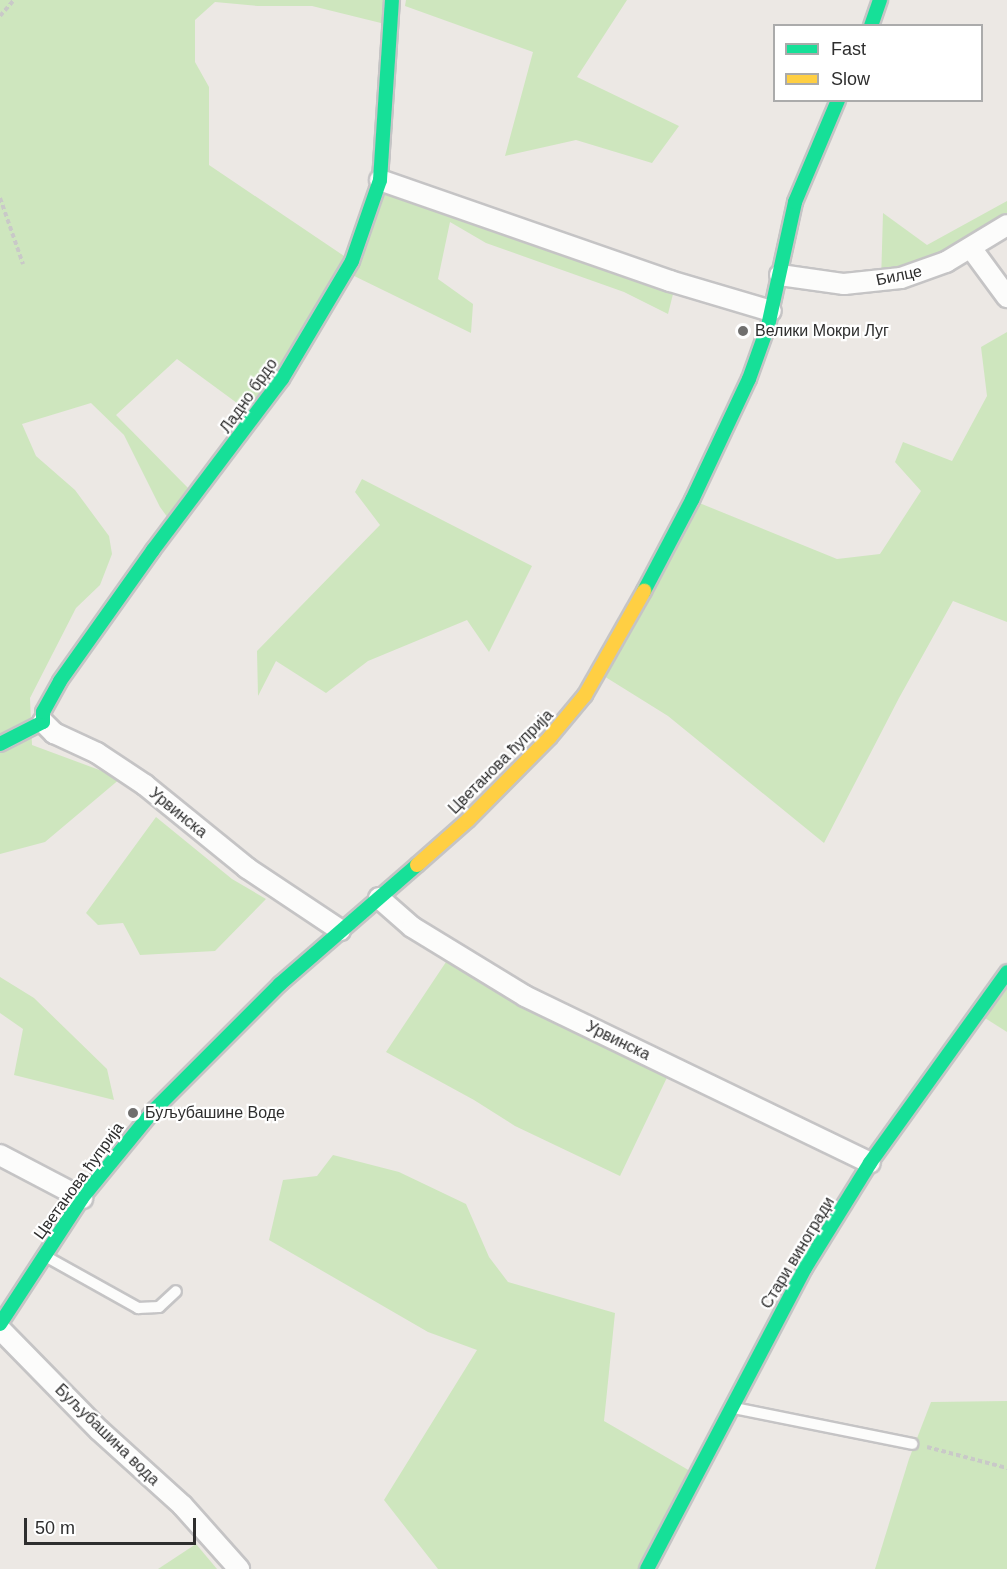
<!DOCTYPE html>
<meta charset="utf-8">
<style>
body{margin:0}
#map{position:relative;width:1007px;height:1569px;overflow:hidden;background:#ece8e4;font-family:Arial,sans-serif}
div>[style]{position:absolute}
.green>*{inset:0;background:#cee6be}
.path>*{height:4px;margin-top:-2px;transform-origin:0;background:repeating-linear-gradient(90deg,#c9c9c8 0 4.5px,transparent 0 7.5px)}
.roads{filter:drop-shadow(2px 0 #c5c4c5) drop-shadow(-2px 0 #c5c4c5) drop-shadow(0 2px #c5c4c5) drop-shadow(0 -2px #c5c4c5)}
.lane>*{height:10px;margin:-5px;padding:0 5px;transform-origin:5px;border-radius:5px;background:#fcfcfb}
.street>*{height:20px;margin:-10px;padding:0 10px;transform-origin:10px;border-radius:10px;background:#fcfcfb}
.fast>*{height:14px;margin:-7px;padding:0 7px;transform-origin:7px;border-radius:7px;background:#16e098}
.slow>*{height:14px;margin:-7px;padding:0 7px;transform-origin:7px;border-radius:7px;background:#ffcf43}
.dots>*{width:16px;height:16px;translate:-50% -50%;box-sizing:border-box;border:3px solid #fff;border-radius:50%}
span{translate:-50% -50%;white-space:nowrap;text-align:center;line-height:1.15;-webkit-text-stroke:4.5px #fff;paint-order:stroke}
.street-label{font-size:16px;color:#2e2e2e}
.poi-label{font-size:16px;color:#2e2e2e}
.left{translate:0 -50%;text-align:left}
.legend{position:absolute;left:773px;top:24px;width:210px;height:78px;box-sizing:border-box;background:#fff;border:2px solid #ababab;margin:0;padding:8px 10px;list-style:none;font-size:18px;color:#2e2e2e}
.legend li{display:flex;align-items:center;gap:12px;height:30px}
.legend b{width:30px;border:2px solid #ababab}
.scale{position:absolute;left:24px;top:1518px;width:172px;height:27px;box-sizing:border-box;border:3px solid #2e2e2e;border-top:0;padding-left:8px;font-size:18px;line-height:21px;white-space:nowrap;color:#2e2e2e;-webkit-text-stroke:4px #fff;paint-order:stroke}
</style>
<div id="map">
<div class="green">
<div style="clip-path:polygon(0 0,390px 0,389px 25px,312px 6px,258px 6px,215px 2px,195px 20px,195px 62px,209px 87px,209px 165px,350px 260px,380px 180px,674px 290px,668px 314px,624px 292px,486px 243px,450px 222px,438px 279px,473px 304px,471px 333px,346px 272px,256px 417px,177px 359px,116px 415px,189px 489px,168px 518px,160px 507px,124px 435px,91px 403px,22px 424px,36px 456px,75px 490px,109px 536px,112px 554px,100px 585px,76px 608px,30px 698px,32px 745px,121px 778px,45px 842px,0 854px)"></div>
<div style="clip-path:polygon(406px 0,627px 0,577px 77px,679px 126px,652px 163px,576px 140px,505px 156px,533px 52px,405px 6px)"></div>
<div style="clip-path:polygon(1007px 201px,1007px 225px,881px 282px,883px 213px,927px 245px)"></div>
<div style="clip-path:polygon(1007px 332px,1007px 622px,953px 601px,899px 698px,824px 843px,668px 716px,599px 673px,692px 500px,837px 559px,880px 554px,921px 491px,895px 462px,903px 442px,952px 461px,987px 396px,981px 347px)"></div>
<div style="clip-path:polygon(362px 479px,532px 566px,489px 652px,467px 620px,368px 661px,326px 693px,276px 661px,258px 696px,257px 651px,380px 525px,355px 492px)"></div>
<div style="clip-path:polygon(156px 817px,232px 879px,266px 899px,215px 951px,140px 955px,123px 923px,98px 925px,86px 913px)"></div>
<div style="clip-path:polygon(452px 953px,672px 1067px,620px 1176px,515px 1126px,474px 1100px,386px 1052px)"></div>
<div style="clip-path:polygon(1007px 972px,1007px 1032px,977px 1013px)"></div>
<div style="clip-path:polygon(0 977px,34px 998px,107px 1069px,114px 1100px,14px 1075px,23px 1029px,0 1013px)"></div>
<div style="clip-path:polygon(333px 1155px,399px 1172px,466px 1204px,489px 1257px,508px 1282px,615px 1313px,604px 1421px,697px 1475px,647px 1569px,438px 1569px,384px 1500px,477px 1350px,428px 1332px,269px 1240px,283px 1180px,317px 1176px)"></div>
<div style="clip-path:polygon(1007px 1401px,1007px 1569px,875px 1569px,909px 1459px,931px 1402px)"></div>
<div style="clip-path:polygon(196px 1544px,217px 1569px,158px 1569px)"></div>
</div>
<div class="path">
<div style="left:0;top:16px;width:21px;rotate:-49deg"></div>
<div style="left:0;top:198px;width:70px;rotate:70.8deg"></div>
<div style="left:927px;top:1447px;width:83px;rotate:14.7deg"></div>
</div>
<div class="roads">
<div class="lane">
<div style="left:45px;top:1256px;width:107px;rotate:29.2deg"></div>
<div style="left:138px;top:1308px;width:21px;rotate:-3deg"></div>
<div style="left:159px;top:1307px;width:23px;rotate:-43deg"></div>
<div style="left:734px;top:1408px;width:182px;rotate:11.4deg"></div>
</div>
<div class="street">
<div style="left:380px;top:180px;width:307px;rotate:19.2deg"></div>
<div style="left:670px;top:281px;width:105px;rotate:16.5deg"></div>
<div style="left:971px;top:248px;width:61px;rotate:53.7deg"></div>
<div style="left:780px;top:275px;width:65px;rotate:8deg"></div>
<div style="left:844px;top:284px;width:57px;rotate:-6deg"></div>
<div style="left:901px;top:278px;width:48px;rotate:-19.6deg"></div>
<div style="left:946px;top:262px;width:71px;rotate:-31.2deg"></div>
<div style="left:43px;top:722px;width:16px;rotate:45deg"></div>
<div style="left:54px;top:733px;width:47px;rotate:24.9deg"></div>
<div style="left:97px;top:753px;width:58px;rotate:33.7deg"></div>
<div style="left:145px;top:785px;width:132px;rotate:39.1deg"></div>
<div style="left:247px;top:868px;width:112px;rotate:33.7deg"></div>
<div style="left:379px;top:898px;width:44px;rotate:41.3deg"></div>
<div style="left:412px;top:927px;width:132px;rotate:31.4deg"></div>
<div style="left:525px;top:996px;width:383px;rotate:25.8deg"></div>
<div style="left:0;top:1155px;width:93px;rotate:27.7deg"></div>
<div style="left:0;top:1329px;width:141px;rotate:45.6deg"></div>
<div style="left:99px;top:1430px;width:112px;rotate:42.1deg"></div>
<div style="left:182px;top:1505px;width:86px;rotate:48.3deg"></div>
</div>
<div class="fast">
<div style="left:871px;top:26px;width:28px;rotate:-71deg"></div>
<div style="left:644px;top:591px;width:103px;rotate:-62.2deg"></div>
<div style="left:692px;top:500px;width:134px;rotate:-64.8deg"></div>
<div style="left:749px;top:379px;width:56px;rotate:-70.3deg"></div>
<div style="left:768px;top:326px;width:127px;rotate:-77.7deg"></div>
<div style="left:795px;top:202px;width:111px;rotate:-67.1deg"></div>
<div style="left:0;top:744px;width:48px;rotate:-27.1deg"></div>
<div style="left:43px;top:722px;width:10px;rotate:-90deg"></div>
<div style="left:43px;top:712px;width:35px;rotate:-61deg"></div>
<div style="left:60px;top:681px;width:161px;rotate:-54.6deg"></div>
<div style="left:153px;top:550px;width:214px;rotate:-53deg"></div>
<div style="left:282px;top:379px;width:137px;rotate:-59.3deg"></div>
<div style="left:352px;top:261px;width:86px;rotate:-70.9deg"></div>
<div style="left:380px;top:180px;width:180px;rotate:-86.2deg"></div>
<div style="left:0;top:1324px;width:150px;rotate:-56.9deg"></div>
<div style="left:82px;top:1198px;width:114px;rotate:-50.7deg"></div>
<div style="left:154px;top:1110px;width:178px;rotate:-45deg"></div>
<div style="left:280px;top:984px;width:181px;rotate:-41deg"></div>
<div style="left:647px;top:1569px;width:340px;rotate:-62.3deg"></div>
<div style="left:805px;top:1268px;width:123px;rotate:-58.2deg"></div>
<div style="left:870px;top:1163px;width:235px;rotate:-54.3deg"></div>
</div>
<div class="slow">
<div style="left:417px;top:865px;width:68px;rotate:-41.4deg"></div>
<div style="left:468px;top:820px;width:117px;rotate:-45.3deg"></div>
<div style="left:550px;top:737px;width:55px;rotate:-50.2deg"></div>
<div style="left:585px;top:695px;width:120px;rotate:-60.4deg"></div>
</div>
</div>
<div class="dots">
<div style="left:743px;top:331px;background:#706f6e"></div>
<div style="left:133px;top:1113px;background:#706f6e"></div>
</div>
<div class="street-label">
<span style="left:899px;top:276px;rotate:-12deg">Билце</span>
<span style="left:249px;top:396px;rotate:-55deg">Ладно брдо</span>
<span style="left:501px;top:762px;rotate:-45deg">Цветанова ћуприја</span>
<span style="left:178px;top:813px;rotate:39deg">Урвинска</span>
<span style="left:618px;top:1041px;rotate:26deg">Урвинска</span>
<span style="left:79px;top:1181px;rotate:-54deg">Цветанова ћуприја</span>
<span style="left:798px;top:1253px;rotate:-59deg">Стари виногради</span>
<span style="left:107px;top:1435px;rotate:44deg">Буљубашина вода</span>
</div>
<div class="poi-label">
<span class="left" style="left:755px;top:331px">Велики Мокри Луг</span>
<span class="left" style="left:145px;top:1113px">Буљубашине Воде</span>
</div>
<ul class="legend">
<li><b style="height:8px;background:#16e098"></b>Fast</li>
<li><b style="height:8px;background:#ffcf43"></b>Slow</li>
</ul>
<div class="scale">50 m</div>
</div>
